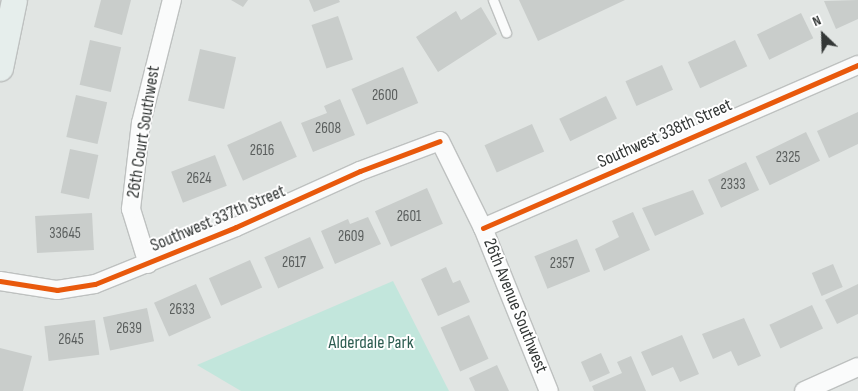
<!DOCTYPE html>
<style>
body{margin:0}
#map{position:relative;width:858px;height:391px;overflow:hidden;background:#e1e5e3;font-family:"Sofia Sans Condensed",sans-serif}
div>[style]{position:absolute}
.green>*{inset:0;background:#c2e6dc}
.building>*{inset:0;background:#c9cdcb;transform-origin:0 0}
.roads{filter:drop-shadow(1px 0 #bec1c0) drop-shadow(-1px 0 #bec1c0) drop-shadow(0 1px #bec1c0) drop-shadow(0 -1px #bec1c0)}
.service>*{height:9px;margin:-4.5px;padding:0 4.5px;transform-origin:4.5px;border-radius:4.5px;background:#fafbfb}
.minor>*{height:18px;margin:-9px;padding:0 9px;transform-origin:9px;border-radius:9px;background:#fafbfb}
.secondary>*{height:25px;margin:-12.5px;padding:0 12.5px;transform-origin:12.5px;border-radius:12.5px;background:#e6eeec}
.cycleway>*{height:5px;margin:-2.5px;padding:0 2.5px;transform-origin:2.5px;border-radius:2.5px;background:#e8590c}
span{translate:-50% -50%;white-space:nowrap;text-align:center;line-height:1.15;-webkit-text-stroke:4px #fff;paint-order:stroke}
.number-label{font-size:15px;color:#5a5e5d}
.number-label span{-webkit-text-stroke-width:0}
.street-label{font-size:18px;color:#333736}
.park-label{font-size:18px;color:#2d5d51}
.north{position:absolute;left:798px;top:10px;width:50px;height:50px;-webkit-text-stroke:4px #fff;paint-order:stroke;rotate:336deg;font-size:14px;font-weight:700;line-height:20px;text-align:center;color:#333736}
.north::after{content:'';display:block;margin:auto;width:18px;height:22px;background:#333736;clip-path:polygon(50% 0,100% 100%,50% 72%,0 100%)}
</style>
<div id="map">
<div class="green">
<div style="clip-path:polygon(393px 281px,449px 391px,241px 391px,197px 365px)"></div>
</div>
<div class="building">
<div style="clip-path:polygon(101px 0,131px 0,122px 35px,94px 27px)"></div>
<div style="clip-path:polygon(231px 0,248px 0,243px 7px)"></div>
<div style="clip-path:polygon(309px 0,339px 0,340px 2px,314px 12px)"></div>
<div style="clip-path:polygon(519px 0,625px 0,538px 41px)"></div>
<div style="clip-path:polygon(858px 0,858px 19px,836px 29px,824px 1px)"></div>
<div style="clip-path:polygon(481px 7px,497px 34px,438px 72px,416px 37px,456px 11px,461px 20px)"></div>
<div style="left:801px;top:13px;width:28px;height:49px;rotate:64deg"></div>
<div style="left:338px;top:16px;width:46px;height:28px;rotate:71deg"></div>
<div style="left:90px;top:40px;width:32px;height:46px;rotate:13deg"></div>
<div style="left:735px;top:40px;width:29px;height:52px;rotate:65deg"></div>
<div style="left:200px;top:49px;width:37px;height:53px;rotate:13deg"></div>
<div style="left:662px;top:65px;width:27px;height:40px;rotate:66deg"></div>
<div style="left:403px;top:67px;width:39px;height:56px;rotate:67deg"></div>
<div style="left:76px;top:95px;width:32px;height:43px;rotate:13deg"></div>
<div style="left:606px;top:96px;width:25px;height:52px;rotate:64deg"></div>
<div style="clip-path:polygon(340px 99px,355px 135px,313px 152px,301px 123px,327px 113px,324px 106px)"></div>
<div style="clip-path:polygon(858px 112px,858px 144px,829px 158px,817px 131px)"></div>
<div style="left:281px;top:121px;width:39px;height:59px;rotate:66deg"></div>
<div style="left:532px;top:124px;width:30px;height:52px;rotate:66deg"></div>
<div style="left:806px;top:132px;width:32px;height:56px;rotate:64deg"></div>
<div style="left:70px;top:149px;width:29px;height:45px;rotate:12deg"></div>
<div style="left:215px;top:155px;width:33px;height:47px;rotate:69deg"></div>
<div style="left:746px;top:162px;width:31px;height:42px;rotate:65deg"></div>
<div style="left:427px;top:188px;width:39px;height:57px;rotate:66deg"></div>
<div style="clip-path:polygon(693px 190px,704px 214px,655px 236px,642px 208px)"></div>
<div style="clip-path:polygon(633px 212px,650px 250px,604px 271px,595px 249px,619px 237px,612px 221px)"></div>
<div style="left:92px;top:213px;width:37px;height:57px;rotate:87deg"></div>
<div style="clip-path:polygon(368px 217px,381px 244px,335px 264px,321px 231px,348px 219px,350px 224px)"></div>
<div style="left:310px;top:237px;width:34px;height:50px;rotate:66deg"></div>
<div style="left:577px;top:239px;width:35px;height:46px;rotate:68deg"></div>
<div style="left:250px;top:260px;width:30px;height:45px;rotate:66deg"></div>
<div style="left:833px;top:264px;width:25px;height:23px;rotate:67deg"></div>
<div style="clip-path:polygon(446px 267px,453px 283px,460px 280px,470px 302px,438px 316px,421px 279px)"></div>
<div style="left:196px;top:284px;width:37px;height:46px;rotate:66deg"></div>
<div style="clip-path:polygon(858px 284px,858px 314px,837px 324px,825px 300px)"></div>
<div style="left:812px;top:305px;width:26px;height:47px;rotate:65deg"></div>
<div style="left:147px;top:308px;width:34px;height:45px;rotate:78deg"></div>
<div style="left:469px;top:315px;width:48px;height:31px;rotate:66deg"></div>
<div style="clip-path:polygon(744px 318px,761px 356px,738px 366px,731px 351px,713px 359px,702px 334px)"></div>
<div style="left:95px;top:320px;width:35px;height:51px;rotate:83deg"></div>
<div style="clip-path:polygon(682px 335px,699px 374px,680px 382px,673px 367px,652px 376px,641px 352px)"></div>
<div style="clip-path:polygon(0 348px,32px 356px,23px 391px,0 391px)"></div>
<div style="left:601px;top:353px;width:22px;height:22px;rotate:66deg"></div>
<div style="clip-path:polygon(631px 356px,646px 391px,594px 391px,592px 386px,622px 373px,617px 362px)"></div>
<div style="clip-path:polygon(497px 365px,509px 391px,475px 391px,469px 378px)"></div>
</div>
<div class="roads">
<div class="service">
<div style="left:493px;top:0;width:35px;rotate:68deg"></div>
</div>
<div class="minor">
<div style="left:483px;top:228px;width:409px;rotate:-23.5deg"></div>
<div style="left:148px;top:264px;width:58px;rotate:-107.2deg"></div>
<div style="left:131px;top:209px;width:87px;rotate:-83.4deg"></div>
<div style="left:141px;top:123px;width:127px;rotate:-75.9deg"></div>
<div style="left:0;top:281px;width:58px;rotate:9deg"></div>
<div style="left:57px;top:290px;width:38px;rotate:-9deg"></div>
<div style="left:95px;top:284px;width:152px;rotate:-22deg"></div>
<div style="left:236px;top:227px;width:136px;rotate:-24.3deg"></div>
<div style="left:360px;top:171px;width:85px;rotate:-20.6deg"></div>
<div style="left:440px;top:141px;width:97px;rotate:63.7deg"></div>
<div style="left:483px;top:228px;width:176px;rotate:68deg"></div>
<div style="left:804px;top:391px;width:59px;rotate:-24deg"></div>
</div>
<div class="secondary">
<div style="left:0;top:68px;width:69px;rotate:-78.4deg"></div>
</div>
</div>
<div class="cycleway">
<div style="left:483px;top:228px;width:409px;rotate:-23.5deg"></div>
<div style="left:0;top:281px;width:58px;rotate:9deg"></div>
<div style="left:57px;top:290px;width:38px;rotate:-9deg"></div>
<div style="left:95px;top:284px;width:152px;rotate:-22deg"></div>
<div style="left:236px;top:227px;width:136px;rotate:-24.3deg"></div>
<div style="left:360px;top:171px;width:85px;rotate:-20.6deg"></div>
</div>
<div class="number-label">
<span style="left:385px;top:96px">2600</span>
<span style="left:328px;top:129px">2608</span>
<span style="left:262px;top:151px">2616</span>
<span style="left:788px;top:158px">2325</span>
<span style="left:199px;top:179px">2624</span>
<span style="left:733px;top:185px">2333</span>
<span style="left:409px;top:217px">2601</span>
<span style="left:65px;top:234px">33645</span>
<span style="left:351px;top:237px">2609</span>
<span style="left:294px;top:263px">2617</span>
<span style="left:562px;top:264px">2357</span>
<span style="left:182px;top:310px">2633</span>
<span style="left:129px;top:329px">2639</span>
<span style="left:71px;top:340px">2645</span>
</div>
<div class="street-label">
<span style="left:144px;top:132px;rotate:-81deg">26th Court Southwest</span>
<span style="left:665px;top:134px;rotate:-24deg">Southwest 338th Street</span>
<span style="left:218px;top:219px;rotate:-23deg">Southwest 337th Street</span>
<span style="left:515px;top:306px;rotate:68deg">26th Avenue Southwest</span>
</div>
<div class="park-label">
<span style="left:371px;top:343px">Alderdale Park</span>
</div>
<div class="north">N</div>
</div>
